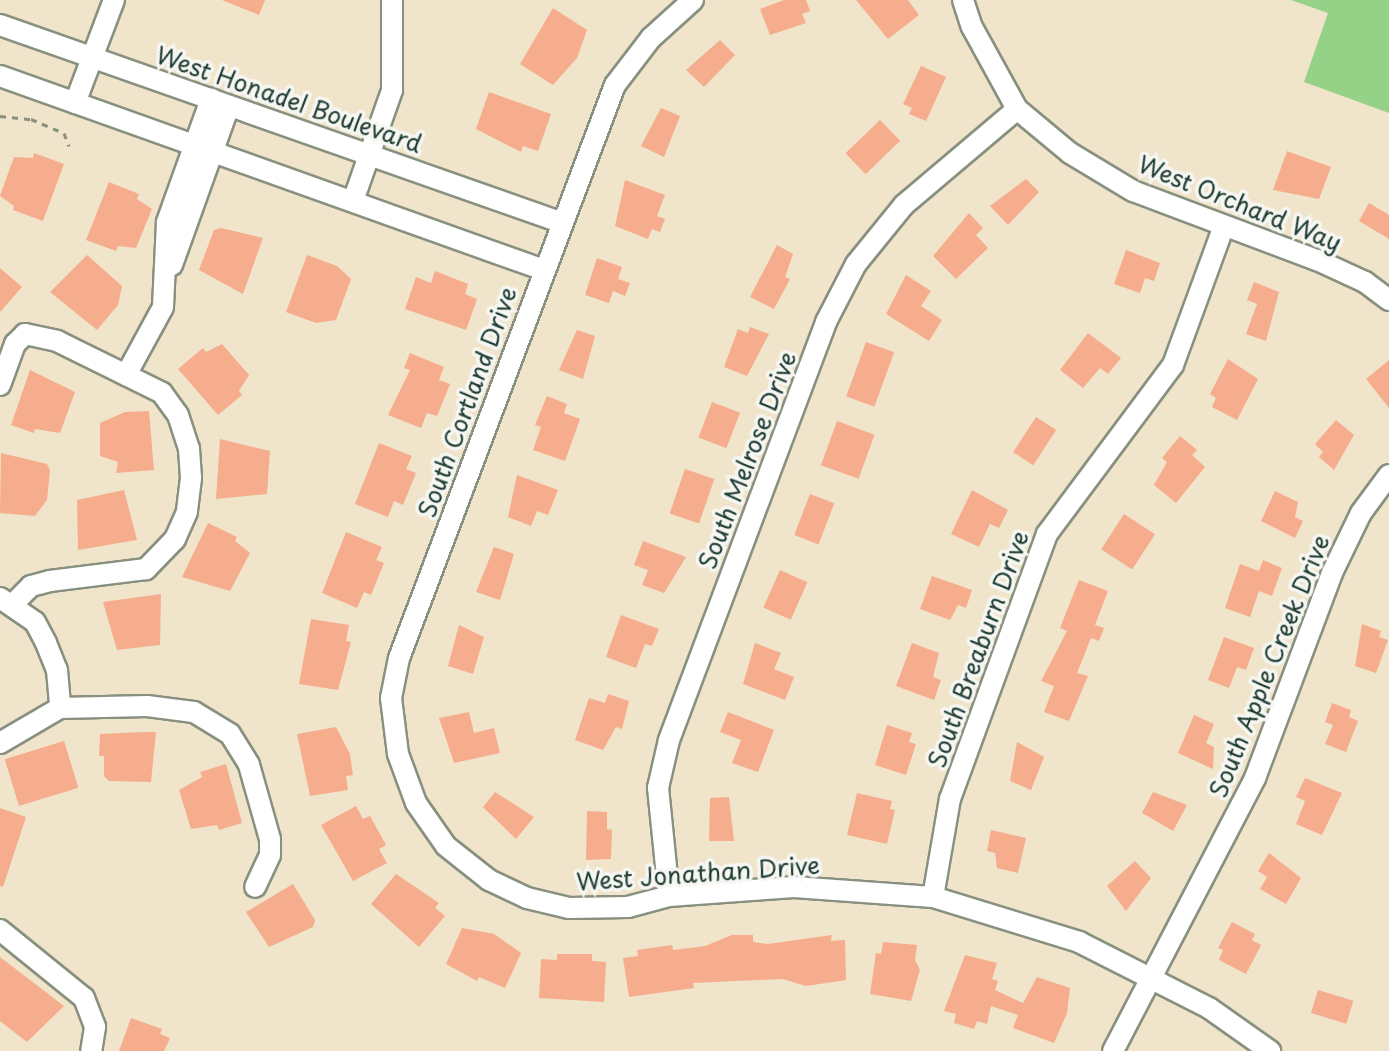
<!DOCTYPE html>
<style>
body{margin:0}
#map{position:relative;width:1389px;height:1051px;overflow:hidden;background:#f0e4ca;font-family:"Playpen Sans",sans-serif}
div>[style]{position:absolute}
.green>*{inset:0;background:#95d186}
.building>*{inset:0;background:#f6ad8e;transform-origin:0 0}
.path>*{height:3px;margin-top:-1.5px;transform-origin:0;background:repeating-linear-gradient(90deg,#88907f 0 6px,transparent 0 12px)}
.roads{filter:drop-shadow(2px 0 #88907f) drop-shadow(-2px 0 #88907f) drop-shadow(0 2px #88907f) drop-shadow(0 -2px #88907f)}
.minor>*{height:20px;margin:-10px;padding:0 10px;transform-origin:10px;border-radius:10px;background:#fff}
span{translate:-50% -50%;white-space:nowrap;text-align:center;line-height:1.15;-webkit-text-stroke:7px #f6f6f2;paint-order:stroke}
.street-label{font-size:24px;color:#1f3d34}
</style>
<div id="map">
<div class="green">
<div style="clip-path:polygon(1291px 0,1389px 0,1389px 113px,1304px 82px,1328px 13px)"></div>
</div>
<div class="building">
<div style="clip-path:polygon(222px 0,265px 0,259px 15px)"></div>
<div style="clip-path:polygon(806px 0,810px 11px,802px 14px,806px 23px,770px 35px,760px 9px,784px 0)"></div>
<div style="clip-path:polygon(856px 0,908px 0,919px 15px,888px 39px)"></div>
<div style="clip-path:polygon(553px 8px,587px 30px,577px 58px,553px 85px,520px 64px)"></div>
<div style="clip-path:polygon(720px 40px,735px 55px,704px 87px,686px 70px)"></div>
<div style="clip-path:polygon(921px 66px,946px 77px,926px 121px,909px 114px,912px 108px,903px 104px)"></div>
<div style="clip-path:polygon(489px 92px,551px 114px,538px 151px,523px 146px,521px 152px,476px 129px)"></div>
<div style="clip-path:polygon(661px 108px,680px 116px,664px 157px,641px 146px)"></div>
<div style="left:880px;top:120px;width:29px;height:48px;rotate:46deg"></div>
<div style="clip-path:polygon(1287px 151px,1331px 167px,1319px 199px,1273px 190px)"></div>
<div style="clip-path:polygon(34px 153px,64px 164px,43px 221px,13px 210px,14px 206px,0 196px,14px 157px,33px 158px)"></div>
<div style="clip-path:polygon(1026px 179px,1039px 192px,1008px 225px,990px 206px)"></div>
<div style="clip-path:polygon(625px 180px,665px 195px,657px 216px,665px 219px,660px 232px,652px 229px,648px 239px,615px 226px)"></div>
<div style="clip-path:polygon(109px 182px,139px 194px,137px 199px,152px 209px,136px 248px,118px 246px,116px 251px,86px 240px)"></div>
<div style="clip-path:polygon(1369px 203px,1389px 215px,1389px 239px,1359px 221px)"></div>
<div style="clip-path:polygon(969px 213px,983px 228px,976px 235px,988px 248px,956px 279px,933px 256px)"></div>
<div style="clip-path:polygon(221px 228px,263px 238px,243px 294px,199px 270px,214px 230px)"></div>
<div style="clip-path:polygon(777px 245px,793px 254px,785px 277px,790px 279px,774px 309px,750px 297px)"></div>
<div style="clip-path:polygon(1126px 250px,1160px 263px,1154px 281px,1145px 278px,1140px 293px,1114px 284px)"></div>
<div style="clip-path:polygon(87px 255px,122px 286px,118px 305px,97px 330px,50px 292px)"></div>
<div style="clip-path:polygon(307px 255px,337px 266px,351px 279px,336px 320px,316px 323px,286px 312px)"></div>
<div style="clip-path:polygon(597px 258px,622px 267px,618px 279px,630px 283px,625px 296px,613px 291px,609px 303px,585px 295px)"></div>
<div style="clip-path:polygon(0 268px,22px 287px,0 312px)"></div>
<div style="clip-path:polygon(435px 271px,468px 284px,465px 294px,477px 299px,466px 330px,405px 309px,416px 277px,431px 283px)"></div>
<div style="clip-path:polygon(906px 275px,931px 291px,921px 306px,942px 320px,929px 341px,886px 314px)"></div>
<div style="clip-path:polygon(1254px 282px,1279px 292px,1266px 341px,1246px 334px,1257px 304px,1247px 300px)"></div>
<div style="clip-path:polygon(750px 327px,769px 334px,747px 376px,724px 367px,738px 329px,748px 333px)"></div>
<div style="clip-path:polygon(577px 330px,595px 336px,583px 379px,559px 370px)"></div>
<div style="clip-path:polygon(1088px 333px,1121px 358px,1108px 374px,1100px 368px,1083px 388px,1060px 370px)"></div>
<div style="left:866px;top:342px;width:30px;height:58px;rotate:20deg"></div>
<div style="clip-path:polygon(222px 344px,249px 375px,239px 391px,242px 395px,218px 415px,178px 369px,203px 348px,206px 352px)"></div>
<div style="clip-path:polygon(410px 353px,444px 367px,439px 380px,450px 384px,437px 416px,427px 413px,421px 428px,388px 415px,410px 370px,404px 368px)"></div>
<div style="clip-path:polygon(1228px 359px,1258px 379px,1237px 420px,1212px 407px,1216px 398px,1210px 394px)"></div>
<div style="clip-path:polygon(1389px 360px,1389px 408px,1366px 379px)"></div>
<div style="clip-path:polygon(30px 370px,75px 392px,60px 433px,35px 429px,34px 433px,11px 425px)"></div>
<div style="clip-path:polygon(547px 396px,567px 404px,564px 413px,580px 419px,565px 461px,533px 450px,541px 427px,535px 425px)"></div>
<div style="left:712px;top:402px;width:30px;height:38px;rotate:21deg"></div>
<div style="clip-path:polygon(149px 411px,154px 470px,116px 473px,118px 462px,100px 456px,100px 423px,125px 412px)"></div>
<div style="left:1036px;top:417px;width:24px;height:42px;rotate:33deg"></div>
<div style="clip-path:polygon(1336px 420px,1354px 435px,1334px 470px,1319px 457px,1323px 452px,1315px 444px)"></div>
<div style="left:837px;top:421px;width:40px;height:47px;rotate:20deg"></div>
<div style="clip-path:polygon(1180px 436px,1197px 450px,1192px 455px,1205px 467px,1176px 503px,1154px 485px,1167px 462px,1162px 458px)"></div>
<div style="clip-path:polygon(220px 439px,270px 451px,267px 494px,216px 499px)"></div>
<div style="clip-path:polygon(379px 443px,412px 456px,406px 469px,416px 473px,403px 505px,394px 501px,388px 517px,355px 504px)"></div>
<div style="clip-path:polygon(1px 453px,47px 464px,50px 470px,47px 500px,35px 516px,0 513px)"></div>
<div style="left:685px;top:469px;width:31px;height:47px;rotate:19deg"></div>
<div style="clip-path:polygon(517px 475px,558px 490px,548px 515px,537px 511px,531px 526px,508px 517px)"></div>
<div style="clip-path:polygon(124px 490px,137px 540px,78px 550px,77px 500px)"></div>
<div style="clip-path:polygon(972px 490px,1008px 510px,999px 528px,990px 524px,979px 547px,951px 534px)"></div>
<div style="clip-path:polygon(1275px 491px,1298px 502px,1295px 517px,1303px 521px,1295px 538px,1261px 521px)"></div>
<div style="left:810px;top:494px;width:26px;height:44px;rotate:21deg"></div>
<div style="left:1124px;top:514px;width:37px;height:42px;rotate:33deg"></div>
<div style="clip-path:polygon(208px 523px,237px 537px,235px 541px,250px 553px,230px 591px,182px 577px)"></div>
<div style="clip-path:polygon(346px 532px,382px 547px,376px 560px,384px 563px,371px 595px,364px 592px,357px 608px,322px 593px)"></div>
<div style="clip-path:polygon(643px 541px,686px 557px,664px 593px,642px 585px,648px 570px,634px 565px)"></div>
<div style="clip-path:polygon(494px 547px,514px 554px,500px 600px,476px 592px)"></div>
<div style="clip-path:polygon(1263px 560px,1282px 568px,1272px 596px,1259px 591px,1250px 617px,1225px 608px,1240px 564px,1259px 571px)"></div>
<div style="left:780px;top:570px;width:30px;height:41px;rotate:24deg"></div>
<div style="clip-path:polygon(932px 576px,972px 590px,966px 608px,958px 605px,950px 620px,920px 609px)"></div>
<div style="clip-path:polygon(1079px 580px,1108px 591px,1095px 625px,1104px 628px,1099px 641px,1091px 638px,1077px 673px,1088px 676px,1069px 721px,1044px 712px,1054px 686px,1041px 681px,1067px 631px,1060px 628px)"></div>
<div style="clip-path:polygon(161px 594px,160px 645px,117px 650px,103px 602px)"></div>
<div style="clip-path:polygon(621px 615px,659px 629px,652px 646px,645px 644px,636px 668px,606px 657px)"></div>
<div style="clip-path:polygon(311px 619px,349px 625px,346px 641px,351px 642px,338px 690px,299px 684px)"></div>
<div style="clip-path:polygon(1362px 624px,1381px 631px,1379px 637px,1388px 640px,1376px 673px,1355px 666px)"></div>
<div style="clip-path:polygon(459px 625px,484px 637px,473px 674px,448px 666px)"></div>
<div style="clip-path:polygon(1224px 637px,1254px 648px,1246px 670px,1237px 667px,1229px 688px,1208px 680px)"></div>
<div style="clip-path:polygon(755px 643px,781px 653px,774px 669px,794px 677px,785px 700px,743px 684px)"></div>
<div style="clip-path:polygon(912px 643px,939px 653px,933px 677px,941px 680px,934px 700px,896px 686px)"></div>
<div style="clip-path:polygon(608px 694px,629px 701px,622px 729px,616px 727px,603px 750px,575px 740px,589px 698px,605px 703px)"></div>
<div style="clip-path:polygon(1332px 703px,1351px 710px,1349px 717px,1358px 721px,1346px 752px,1325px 744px,1333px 725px,1325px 722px)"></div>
<div style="clip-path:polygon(469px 712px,474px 733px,494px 728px,500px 753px,454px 763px,439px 718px)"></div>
<div style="clip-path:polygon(728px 712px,774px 730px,758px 772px,732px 763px,741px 740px,720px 732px)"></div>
<div style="clip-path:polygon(1194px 715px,1214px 724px,1206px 743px,1214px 747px,1213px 769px,1178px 753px)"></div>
<div style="clip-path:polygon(887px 725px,912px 733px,909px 742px,916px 744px,906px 775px,875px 765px)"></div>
<div style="clip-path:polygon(336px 727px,350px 754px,353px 775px,346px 776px,348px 790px,310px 796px,297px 734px)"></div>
<div style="clip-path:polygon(143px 732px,156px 732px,151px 782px,109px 781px,104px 776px,104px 756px,99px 756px,100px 734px)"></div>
<div style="left:64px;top:741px;width:49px;height:62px;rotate:73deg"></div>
<div style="clip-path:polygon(1017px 742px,1044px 757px,1031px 790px,1010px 781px)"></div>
<div style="clip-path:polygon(226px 764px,242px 823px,219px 830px,217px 825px,191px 829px,179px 790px,202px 777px,200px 772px)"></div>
<div style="clip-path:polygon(1305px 778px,1342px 793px,1322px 835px,1296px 824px,1305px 801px,1296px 797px)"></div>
<div style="clip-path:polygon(495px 792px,534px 817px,516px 839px,483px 807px)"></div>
<div style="clip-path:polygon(1153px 792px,1187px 805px,1173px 831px,1142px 813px)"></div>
<div style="clip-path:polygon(857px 793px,892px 801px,890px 809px,895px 810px,887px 844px,847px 835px)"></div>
<div style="clip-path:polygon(729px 797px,734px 841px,709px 841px,710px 798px)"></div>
<div style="clip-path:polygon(356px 806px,363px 819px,370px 816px,386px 845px,379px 849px,387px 863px,353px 881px,321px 825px)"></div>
<div style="clip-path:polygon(0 808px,26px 817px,3px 887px,0 886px)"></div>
<div style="clip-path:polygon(587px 811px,607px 812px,607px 829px,612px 830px,611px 859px,586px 860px)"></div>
<div style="clip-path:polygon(991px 830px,1026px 838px,1018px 873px,997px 868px,995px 853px,987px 851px)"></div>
<div style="clip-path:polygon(1269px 853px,1301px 878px,1286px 904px,1260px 889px,1267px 877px,1258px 871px)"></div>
<div style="clip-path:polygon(1135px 861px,1151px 878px,1126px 911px,1107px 886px)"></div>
<div style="clip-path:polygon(396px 874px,439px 903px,435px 908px,445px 916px,419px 947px,371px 904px)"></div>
<div style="clip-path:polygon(293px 884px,315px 920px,313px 927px,269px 947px,246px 912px)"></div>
<div style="clip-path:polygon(1232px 922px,1255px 934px,1252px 940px,1261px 945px,1246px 974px,1219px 960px,1223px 950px,1218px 948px)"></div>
<div style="clip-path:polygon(462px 928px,494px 934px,521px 953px,505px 988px,479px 977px,477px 981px,446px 964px)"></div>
<div style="clip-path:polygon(732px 935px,753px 935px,753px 942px,768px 944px,832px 935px,831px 941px,845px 940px,846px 980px,806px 986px,783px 979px,693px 983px,694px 988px,629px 997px,623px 958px,638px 956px,637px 950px,672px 945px,673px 950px,705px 946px)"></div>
<div style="clip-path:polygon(883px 942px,917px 945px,915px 960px,920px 970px,911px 1001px,870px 994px,876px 953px,881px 954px)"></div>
<div style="clip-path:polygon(557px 954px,592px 954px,592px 961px,606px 962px,604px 1002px,539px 998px,541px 959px,557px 960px)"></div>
<div style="clip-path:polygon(965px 955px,997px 963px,992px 979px,998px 981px,995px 990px,1023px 1003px,1037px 977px,1070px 988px,1067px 1013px,1054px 1043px,1013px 1028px,1018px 1015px,991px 1006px,987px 1024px,977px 1021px,974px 1029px,954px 1023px,956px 1014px,944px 1011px)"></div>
<div style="clip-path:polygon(0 957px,64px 1006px,27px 1042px,0 1021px)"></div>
<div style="left:1318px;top:990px;width:37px;height:24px;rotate:17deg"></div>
<div style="clip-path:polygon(131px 1018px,162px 1029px,160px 1034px,170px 1038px,164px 1051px,119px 1051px)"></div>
</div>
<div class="path">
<div style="left:0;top:116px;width:31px;rotate:6deg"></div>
<div style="left:31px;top:119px;width:36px;rotate:23deg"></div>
<div style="left:64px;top:133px;width:14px;rotate:69deg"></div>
</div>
<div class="roads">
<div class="minor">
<div style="left:693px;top:0;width:57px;rotate:137.9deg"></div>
<div style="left:651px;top:38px;width:59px;rotate:127.5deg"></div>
<div style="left:615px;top:85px;width:612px;rotate:110.65deg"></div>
<div style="left:399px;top:658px;width:41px;rotate:101.3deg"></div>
<div style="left:391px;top:698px;width:56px;rotate:82.9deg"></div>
<div style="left:398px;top:754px;width:52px;rotate:69.8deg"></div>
<div style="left:416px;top:803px;width:52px;rotate:55.1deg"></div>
<div style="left:446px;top:846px;width:55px;rotate:38.3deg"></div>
<div style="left:489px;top:880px;width:42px;rotate:25.3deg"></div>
<div style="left:527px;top:898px;width:43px;rotate:13.4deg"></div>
<div style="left:569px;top:908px;width:59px;rotate:-1deg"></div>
<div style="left:628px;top:907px;width:42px;rotate:-15deg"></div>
<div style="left:669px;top:896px;width:125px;rotate:-4.1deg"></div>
<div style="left:794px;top:887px;width:139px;rotate:4.1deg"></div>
<div style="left:933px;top:897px;width:153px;rotate:17.1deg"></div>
<div style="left:1079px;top:942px;width:146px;rotate:26.9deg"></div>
<div style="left:1209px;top:1008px;width:75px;rotate:35.2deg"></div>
<div style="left:963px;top:0;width:28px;rotate:72deg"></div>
<div style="left:972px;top:27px;width:94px;rotate:61.2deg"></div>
<div style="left:1017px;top:109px;width:69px;rotate:39.7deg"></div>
<div style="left:1070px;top:153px;width:74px;rotate:31.1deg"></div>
<div style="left:1133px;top:191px;width:197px;rotate:20.6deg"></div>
<div style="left:1317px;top:260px;width:53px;rotate:24.6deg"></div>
<div style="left:1365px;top:282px;width:30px;rotate:37deg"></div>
<div style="left:0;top:25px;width:594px;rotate:19.38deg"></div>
<div style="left:0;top:76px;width:578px;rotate:19.63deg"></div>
<div style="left:75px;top:103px;width:110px;rotate:-69.3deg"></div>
<div style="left:353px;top:201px;width:118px;rotate:-70.6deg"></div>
<div style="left:392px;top:90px;width:90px;rotate:-90deg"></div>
<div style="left:172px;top:265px;width:169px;rotate:-70.3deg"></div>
<div style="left:126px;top:375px;width:77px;rotate:-61.4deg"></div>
<div style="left:163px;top:307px;width:85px;rotate:-87.3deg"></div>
<div style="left:167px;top:222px;width:131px;rotate:-70.3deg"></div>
<div style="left:0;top:385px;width:44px;rotate:-69.9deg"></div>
<div style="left:15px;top:344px;width:14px;rotate:-45deg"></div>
<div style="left:25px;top:334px;width:33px;rotate:12deg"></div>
<div style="left:57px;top:341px;width:117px;rotate:26.3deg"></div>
<div style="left:162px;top:393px;width:27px;rotate:54deg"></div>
<div style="left:178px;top:415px;width:36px;rotate:72deg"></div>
<div style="left:189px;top:449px;width:29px;rotate:86deg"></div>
<div style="left:191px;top:478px;width:34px;rotate:97deg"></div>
<div style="left:187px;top:512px;width:30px;rotate:114deg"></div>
<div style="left:175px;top:539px;width:42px;rotate:134deg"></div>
<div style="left:146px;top:569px;width:97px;rotate:172.9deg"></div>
<div style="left:50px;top:581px;width:20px;rotate:165deg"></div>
<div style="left:31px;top:586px;width:24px;rotate:135deg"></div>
<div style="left:0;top:598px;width:42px;rotate:34.4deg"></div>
<div style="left:35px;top:622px;width:24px;rotate:62deg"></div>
<div style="left:46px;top:643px;width:29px;rotate:68deg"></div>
<div style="left:57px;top:670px;width:38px;rotate:85deg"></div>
<div style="left:0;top:743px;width:69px;rotate:-30.3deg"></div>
<div style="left:60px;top:708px;width:87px;rotate:-1.3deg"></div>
<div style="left:147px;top:706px;width:47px;rotate:7.3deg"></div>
<div style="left:194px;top:712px;width:42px;rotate:31.4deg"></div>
<div style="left:230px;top:734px;width:36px;rotate:58deg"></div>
<div style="left:249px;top:765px;width:77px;rotate:74.2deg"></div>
<div style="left:270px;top:839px;width:16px;rotate:90deg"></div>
<div style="left:270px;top:855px;width:35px;rotate:115deg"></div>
<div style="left:669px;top:896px;width:109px;rotate:-95.8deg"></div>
<div style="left:658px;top:788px;width:49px;rotate:-77.1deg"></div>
<div style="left:669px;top:740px;width:447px;rotate:-69.4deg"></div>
<div style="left:826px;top:322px;width:65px;rotate:-62.7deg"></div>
<div style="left:856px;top:264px;width:76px;rotate:-50.9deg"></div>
<div style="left:904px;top:205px;width:148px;rotate:-40.3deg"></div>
<div style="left:933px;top:897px;width:99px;rotate:-80.2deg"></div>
<div style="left:950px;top:799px;width:282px;rotate:-69.9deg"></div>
<div style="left:1047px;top:534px;width:211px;rotate:-53.3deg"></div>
<div style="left:1173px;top:365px;width:148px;rotate:-69.9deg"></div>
<div style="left:0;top:930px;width:108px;rotate:39deg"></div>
<div style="left:84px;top:998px;width:31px;rotate:69deg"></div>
<div style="left:95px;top:1027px;width:24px;rotate:99deg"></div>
<div style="left:1113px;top:1051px;width:308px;rotate:-62.5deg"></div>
<div style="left:1255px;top:778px;width:219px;rotate:-69.4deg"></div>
<div style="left:1332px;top:573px;width:67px;rotate:-64.2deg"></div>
<div style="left:1361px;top:513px;width:47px;rotate:-53.6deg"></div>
</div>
</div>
<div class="street-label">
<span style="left:289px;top:99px;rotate:19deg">West Honadel Boulevard</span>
<span style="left:1240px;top:203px;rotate:22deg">West Orchard Way</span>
<span style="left:467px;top:402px;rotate:-70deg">South Cortland Drive</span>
<span style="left:747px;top:460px;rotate:-69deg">South Melrose Drive</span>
<span style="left:978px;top:649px;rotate:-70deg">South Breaburn Drive</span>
<span style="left:1269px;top:666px;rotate:-68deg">South Apple Creek Drive</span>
<span style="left:698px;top:873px;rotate:-4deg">West Jonathan Drive</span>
</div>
</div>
